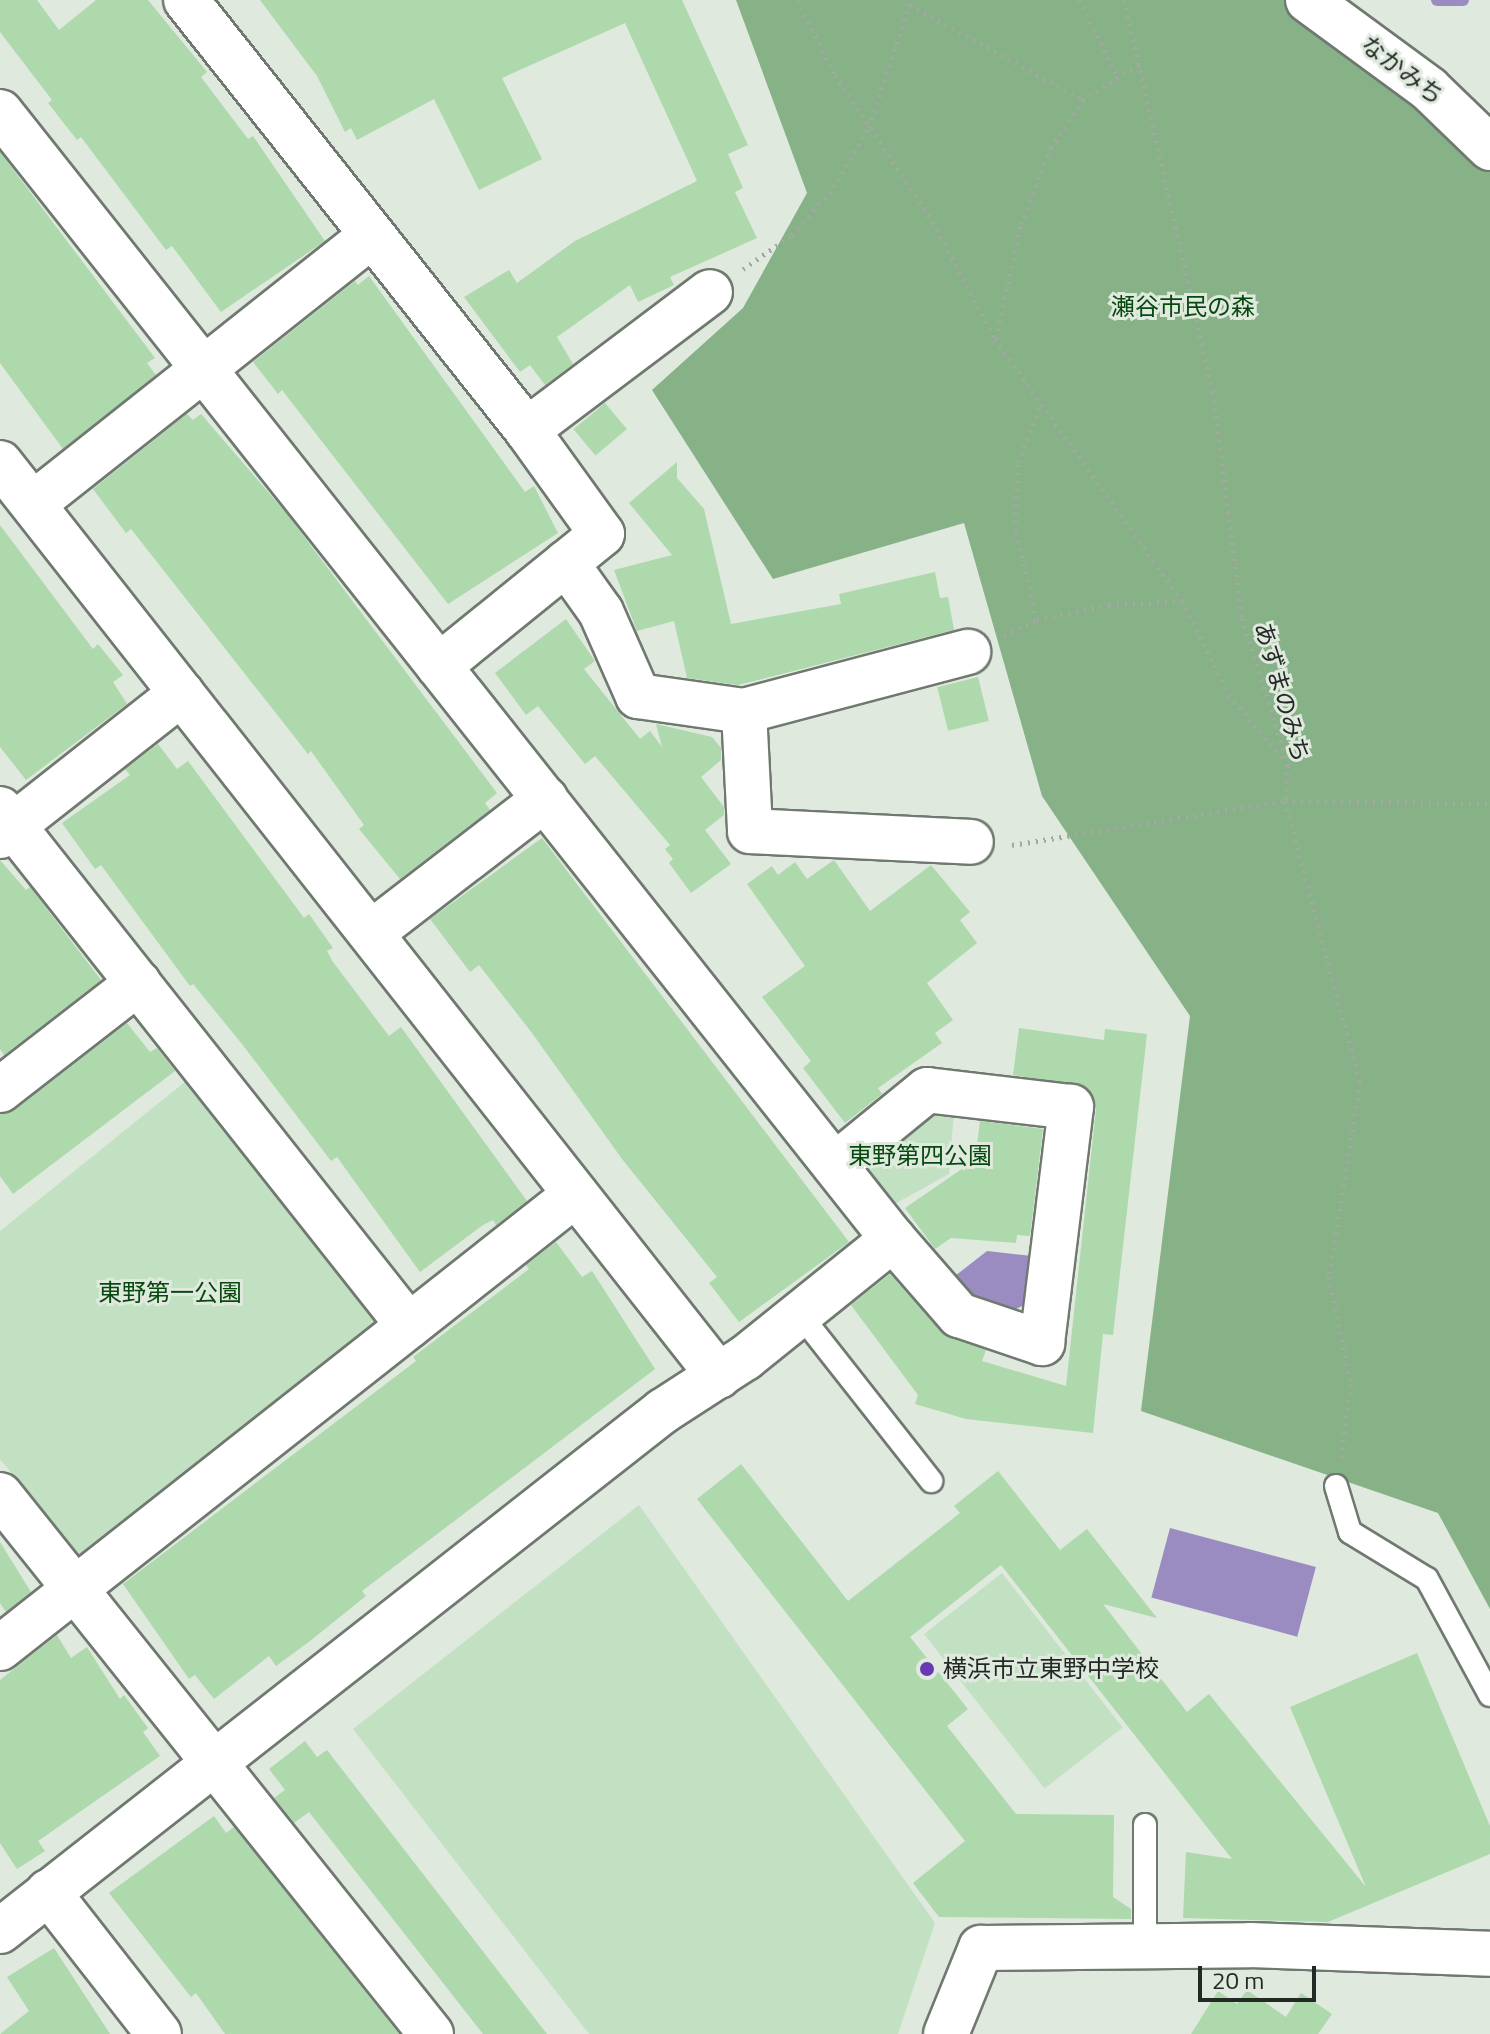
<!DOCTYPE html>
<meta charset="utf-8">
<style>
body{margin:0}
#map{position:relative;width:1490px;height:2034px;overflow:hidden;background:#dfe9de;font-family:"Titillium Web","Noto Sans JP",sans-serif}
div>[style]{position:absolute}
.green>*{inset:0;background:#c2e1c2;transform-origin:0 0}
.forest>*{inset:0;background:#87b186}
.water>*{inset:0;background:#9a8cc0;transform-origin:0 0}
.stream>*{height:12px;margin:-6px;padding:0 6px;transform-origin:6px;border-radius:6px;background:#9a8cc0}
.building>*{inset:0;background:#add9ac;transform-origin:0 0}
.path>*{height:5px;margin-top:-2.5px;transform-origin:0;background:repeating-linear-gradient(90deg,#a1a9a1 0 2px,transparent 0 8px)}
.roads{filter:drop-shadow(2px 0 #707970) drop-shadow(-2px 0 #707970) drop-shadow(0 2px #707970) drop-shadow(0 -2px #707970)}
.lane>*{height:22px;margin:-11px;padding:0 11px;transform-origin:11px;border-radius:11px;background:#fff}
.street>*{height:44px;margin:-22px;padding:0 22px;transform-origin:22px;border-radius:22px;background:#fff}
.secondary>*{height:44px;margin:-22px;padding:0 22px;transform-origin:22px;border-radius:22px;background:#fff}
.dots>*{width:22px;height:22px;translate:-50% -50%;box-sizing:border-box;border:4px solid #dfe9de;border-radius:50%}
span{translate:-50% -50%;white-space:nowrap;text-align:center;line-height:1.15;-webkit-text-stroke:6px #dfe9de;paint-order:stroke}
.street-label{font-size:24px;color:#252925}
.park-label{font-size:24px;color:#084910}
.poi-label{font-size:24px;color:#252925}
.left{translate:0 -50%;text-align:left}
.scale{position:absolute;left:1198px;top:1966px;width:118px;height:36px;box-sizing:border-box;border:4px solid #252925;border-top:0;padding-left:10px;font-size:24px;line-height:28px;white-space:nowrap;color:#252925;-webkit-text-stroke:6px #dfe9de;paint-order:stroke}
</style>
<div id="map">
<div class="green">
<div style="clip-path:polygon(196px 1073px,391px 1315px,83px 1562px,0 1459px,0 1231px)"></div>
<div style="clip-path:polygon(942px 1097px,955px 1099px,949px 1174px,891px 1206px,860px 1168px)"></div>
<div style="clip-path:polygon(639px 1505px,935px 1923px,898px 2034px,589px 2034px,353px 1729px)"></div>
<div style="left:1002px;top:1573px;width:196px;height:99px;rotate:52deg"></div>
</div>
<div class="forest">
<div style="clip-path:polygon(736px 0,1300px 0,1454px 132px,1490px 172px,1490px 1609px,1438px 1513px,1141px 1411px,1190px 1016px,1042px 796px,964px 523px,773px 579px,652px 390px,743px 308px,807px 193px)"></div>
</div>
<div class="water">
<div style="clip-path:polygon(987px 1251px,1032px 1256px,1026px 1304px,1014px 1310px,968px 1297px,955px 1276px)"></div>
<div style="left:1170px;top:1528px;width:151px;height:72px;rotate:15deg"></div>
</div>
<div class="stream">
<div style="left:1437px;top:0;width:26px"></div>
</div>
<div class="building">
<div style="clip-path:polygon(0 0,37px 0,59px 30px,96px 0,148px 0,207px 72px,201px 77px,248px 139px,253px 136px,325px 241px,221px 312px,172px 246px,166px 250px,81px 137px,77px 140px,48px 103px,52px 100px,0 32px)"></div>
<div style="clip-path:polygon(260px 0,682px 0,748px 145px,728px 154px,743px 188px,735px 192px,757px 238px,670px 277px,674px 285px,638px 302px,630px 285px,557px 337px,573px 364px,545px 385px,530px 365px,520px 372px,464px 297px,509px 270px,517px 283px,575px 241px,697px 181px,625px 23px,502px 78px,542px 159px,479px 190px,434px 99px,357px 140px,351px 128px,345px 132px,317px 76px)"></div>
<div style="clip-path:polygon(0 152px,155px 358px,147px 363px,156px 375px,63px 449px,0 363px)"></div>
<div style="clip-path:polygon(369px 276px,525px 492px,534px 486px,558px 533px,448px 604px,282px 390px,278px 394px,253px 362px,355px 281px,358px 285px)"></div>
<div style="left:605px;top:403px;width:34px;height:41px;rotate:50deg"></div>
<div style="clip-path:polygon(187px 414px,193px 420px,201px 414px,287px 514px,497px 793px,485px 803px,490px 810px,400px 879px,359px 829px,364px 825px,311px 751px,308px 754px,131px 529px,126px 533px,93px 489px)"></div>
<div style="clip-path:polygon(677px 462px,677px 478px,704px 509px,731px 624px,841px 604px,839px 594px,935px 572px,940px 598px,948px 597px,954px 630px,738px 685px,687px 678px,674px 621px,637px 631px,614px 570px,672px 555px,629px 503px)"></div>
<div style="clip-path:polygon(0 525px,93px 649px,98px 644px,123px 675px,113px 682px,127px 704px,26px 780px,0 747px)"></div>
<div style="clip-path:polygon(566px 619px,595px 661px,584px 669px,640px 739px,650px 731px,662px 747px,656px 724px,712px 737px,721px 748px,721px 760px,701px 777px,724px 807px,724px 815px,705px 830px,731px 864px,691px 893px,669px 863px,673px 859px,665px 849px,670px 845px,595px 756px,585px 764px,538px 706px,526px 715px,495px 673px)"></div>
<div style="left:978px;top:677px;width:45px;height:42px;rotate:76deg"></div>
<div style="clip-path:polygon(158px 744px,177px 769px,188px 761px,304px 918px,309px 914px,333px 948px,327px 951px,333px 962px,389px 1036px,401px 1027px,527px 1201px,496px 1225px,493px 1220px,483px 1225px,420px 1272px,337px 1157px,331px 1161px,242px 1044px,193px 984px,190px 986px,101px 865px,95px 869px,62px 823px,130px 775px,125px 769px)"></div>
<div style="clip-path:polygon(542px 838px,849px 1242px,739px 1322px,709px 1283px,717px 1277px,622px 1159px,532px 1033px,479px 965px,470px 972px,430px 919px)"></div>
<div style="clip-path:polygon(0 860px,26px 890px,30px 887px,101px 980px,4px 1055px,0 1049px)"></div>
<div style="clip-path:polygon(834px 860px,870px 911px,931px 865px,970px 912px,960px 920px,977px 943px,927px 983px,953px 1020px,935px 1033px,942px 1043px,878px 1088px,882px 1094px,845px 1123px,803px 1068px,811px 1061px,762px 997px,805px 966px,747px 884px,772px 866px,778px 875px,795px 862px,807px 879px)"></div>
<div style="clip-path:polygon(127px 1023px,150px 1052px,157px 1048px,175px 1071px,13px 1194px,0 1176px,0 1114px,15px 1110px)"></div>
<div style="clip-path:polygon(1019px 1028px,1104px 1040px,1105px 1029px,1147px 1034px,1113px 1335px,1103px 1334px,1093px 1433px,966px 1419px,915px 1404px,918px 1395px,851px 1305px,890px 1274px,941px 1332px,986px 1350px,982px 1361px,1066px 1386px,1096px 1109px,1085px 1087px,1013px 1075px)"></div>
<div style="clip-path:polygon(980px 1121px,1043px 1129px,1030px 1236px,1017px 1235px,1016px 1243px,951px 1238px,935px 1249px,905px 1208px,975px 1160px)"></div>
<div style="clip-path:polygon(556px 1242px,582px 1277px,592px 1271px,655px 1369px,362px 1591px,366px 1596px,310px 1641px,276px 1666px,269px 1656px,214px 1699px,195px 1675px,189px 1679px,123px 1584px,416px 1361px,413px 1357px,529px 1269px,526px 1265px)"></div>
<div style="clip-path:polygon(741px 1464px,848px 1601px,960px 1513px,954px 1506px,998px 1471px,1060px 1550px,1087px 1529px,1157px 1618px,1103px 1604px,1187px 1712px,1209px 1694px,1366px 1887px,1290px 1707px,1417px 1653px,1490px 1826px,1490px 1854px,1328px 1922px,1183px 1918px,1186px 1852px,1232px 1859px,1001px 1565px,910px 1637px,968px 1709px,947px 1726px,1016px 1814px,1114px 1815px,1113px 1897px,1131px 1909px,1131px 1919px,939px 1917px,913px 1883px,965px 1841px,697px 1499px)"></div>
<div style="clip-path:polygon(0 1542px,31px 1592px,6px 1612px,0 1603px)"></div>
<div style="clip-path:polygon(57px 1635px,71px 1658px,87px 1647px,120px 1699px,124px 1695px,148px 1728px,143px 1732px,160px 1756px,38px 1841px,45px 1851px,17px 1869px,0 1843px,0 1680px)"></div>
<div style="clip-path:polygon(305px 1741px,317px 1757px,327px 1750px,547px 2034px,483px 2034px,309px 1812px,294px 1823px,274px 1798px,285px 1790px,269px 1769px)"></div>
<div style="clip-path:polygon(214px 1816px,226px 1833px,234px 1827px,399px 2034px,225px 2034px,196px 1993px,191px 1997px,109px 1893px)"></div>
<div style="clip-path:polygon(54px 1948px,110px 2034px,0 2034px,29px 2011px,7px 1977px)"></div>
<div style="clip-path:polygon(1247px 1990px,1286px 2017px,1301px 1993px,1332px 2014px,1318px 2034px,1191px 2034px,1218px 1991px,1237px 2004px)"></div>
</div>
<div class="path">
<div style="left:797px;top:0;width:84px;rotate:63.1deg"></div>
<div style="left:835px;top:75px;width:177px;rotate:56.3deg"></div>
<div style="left:933px;top:222px;width:132px;rotate:62.1deg"></div>
<div style="left:995px;top:339px;width:322px;rotate:54.5deg"></div>
<div style="left:1182px;top:601px;width:105px;rotate:63.4deg"></div>
<div style="left:1229px;top:695px;width:87px;rotate:49.7deg"></div>
<div style="left:1079px;top:0;width:83px;rotate:63.4deg"></div>
<div style="left:1124px;top:0;width:402px;rotate:77.2deg"></div>
<div style="left:1213px;top:392px;width:228px;rotate:82.7deg"></div>
<div style="left:1242px;top:618px;width:154px;rotate:72.6deg"></div>
<div style="left:1288px;top:765px;width:36px;rotate:95deg"></div>
<div style="left:1285px;top:801px;width:291px;rotate:75.1deg"></div>
<div style="left:1360px;top:1082px;width:197px;rotate:99deg"></div>
<div style="left:1329px;top:1277px;width:109px;rotate:78.4deg"></div>
<div style="left:1351px;top:1384px;width:74px;rotate:97.8deg"></div>
<div style="left:910px;top:5px;width:197px;rotate:28.8deg"></div>
<div style="left:743px;top:269px;width:60px;rotate:-34.8deg"></div>
<div style="left:792px;top:235px;width:64px;rotate:-48.8deg"></div>
<div style="left:834px;top:187px;width:69px;rotate:-59.7deg"></div>
<div style="left:869px;top:127px;width:134px;rotate:-71.7deg"></div>
<div style="left:996px;top:338px;width:117px;rotate:-77.6deg"></div>
<div style="left:1021px;top:224px;width:82px;rotate:-68.5deg"></div>
<div style="left:1051px;top:148px;width:58px;rotate:-56.3deg"></div>
<div style="left:1083px;top:100px;width:67px;rotate:-32.7deg"></div>
<div style="left:1037px;top:620px;width:93px;rotate:-103.7deg"></div>
<div style="left:1015px;top:530px;width:68px;rotate:-87.5deg"></div>
<div style="left:1018px;top:462px;width:62px;rotate:-68.4deg"></div>
<div style="left:1004px;top:635px;width:36px;rotate:-24deg"></div>
<div style="left:1037px;top:620px;width:74px;rotate:-11.8deg"></div>
<div style="left:1109px;top:605px;width:72px;rotate:-3.2deg"></div>
<div style="left:1012px;top:845px;width:277px;rotate:-9.2deg"></div>
<div style="left:1285px;top:801px;width:205px;rotate:0.6deg"></div>
</div>
<div class="roads">
<div class="lane">
<div style="left:799px;top:1313px;width:214px;rotate:51.8deg"></div>
<div style="left:1336px;top:1486px;width:48px;rotate:73.1deg"></div>
<div style="left:1350px;top:1532px;width:90px;rotate:31.4deg"></div>
<div style="left:1427px;top:1579px;width:132px;rotate:61.5deg"></div>
<div style="left:1145px;top:1825px;width:121px;rotate:90deg"></div>
</div>
<div class="street">
<div style="left:186px;top:0;width:549px;rotate:51.58deg"></div>
<div style="left:527px;top:430px;width:128px;rotate:54.2deg"></div>
<div style="left:602px;top:534px;width:210px;rotate:141deg"></div>
<div style="left:0;top:112px;width:1438px;rotate:51.61deg"></div>
<div style="left:893px;top:1239px;width:101px;rotate:49deg"></div>
<div style="left:959px;top:1315px;width:88px;rotate:18.6deg"></div>
<div style="left:1042px;top:1343px;width:238px;rotate:-83deg"></div>
<div style="left:1071px;top:1107px;width:145px;rotate:-173.3deg"></div>
<div style="left:927px;top:1090px;width:119px;rotate:140.8deg"></div>
<div style="left:527px;top:430px;width:229px;rotate:-37deg"></div>
<div style="left:0;top:463px;width:1162px;rotate:51.78deg"></div>
<div style="left:33px;top:504px;width:433px;rotate:-38.4deg"></div>
<div style="left:566px;top:563px;width:60px;rotate:54.5deg"></div>
<div style="left:601px;top:612px;width:92px;rotate:66.2deg"></div>
<div style="left:638px;top:696px;width:107px;rotate:8.1deg"></div>
<div style="left:744px;top:711px;width:232px;rotate:-14.8deg"></div>
<div style="left:744px;top:711px;width:120px;rotate:87.1deg"></div>
<div style="left:750px;top:831px;width:221px;rotate:2.8deg"></div>
<div style="left:0;top:809px;width:659px;rotate:51.65deg"></div>
<div style="left:0;top:836px;width:231px;rotate:-38.2deg"></div>
<div style="left:371px;top:933px;width:220px;rotate:-37.6deg"></div>
<div style="left:0;top:1090px;width:175px;rotate:-37.8deg"></div>
<div style="left:0;top:1495px;width:690px;rotate:51.35deg"></div>
<div style="left:0;top:1648px;width:733px;rotate:-38.24deg"></div>
<div style="left:48px;top:1892px;width:180px;rotate:52deg"></div>
<div style="left:0;top:1931px;width:843px;rotate:-38.11deg"></div>
<div style="left:663px;top:1411px;width:98px;rotate:-32.9deg"></div>
<div style="left:745px;top:1358px;width:190px;rotate:-38.8deg"></div>
<div style="left:946px;top:2034px;width:93px;rotate:-67.9deg"></div>
<div style="left:981px;top:1948px;width:269px;rotate:-0.6deg"></div>
<div style="left:1250px;top:1945px;width:240px;rotate:2.1deg"></div>
</div>
<div class="secondary">
<div style="left:1308px;top:0;width:150px;rotate:36.3deg"></div>
<div style="left:1429px;top:89px;width:85px;rotate:44deg"></div>
</div>
</div>
<div class="dots">
<div style="left:927px;top:1669px;background:#6839b1"></div>
</div>
<div class="street-label">
<span style="left:1402px;top:70px;rotate:37deg">なかみち</span>
<span style="left:1282px;top:692px;rotate:74deg">あずまのみち</span>
</div>
<div class="park-label">
<span style="left:1183px;top:307px">瀬谷市民の森</span>
<span style="left:920px;top:1156px">東野第四公園</span>
<span style="left:170px;top:1293px">東野第一公園</span>
</div>
<div class="poi-label">
<span class="left" style="left:943px;top:1669px">横浜市立東野中学校</span>
</div>
<div class="scale">20 m</div>
</div>
